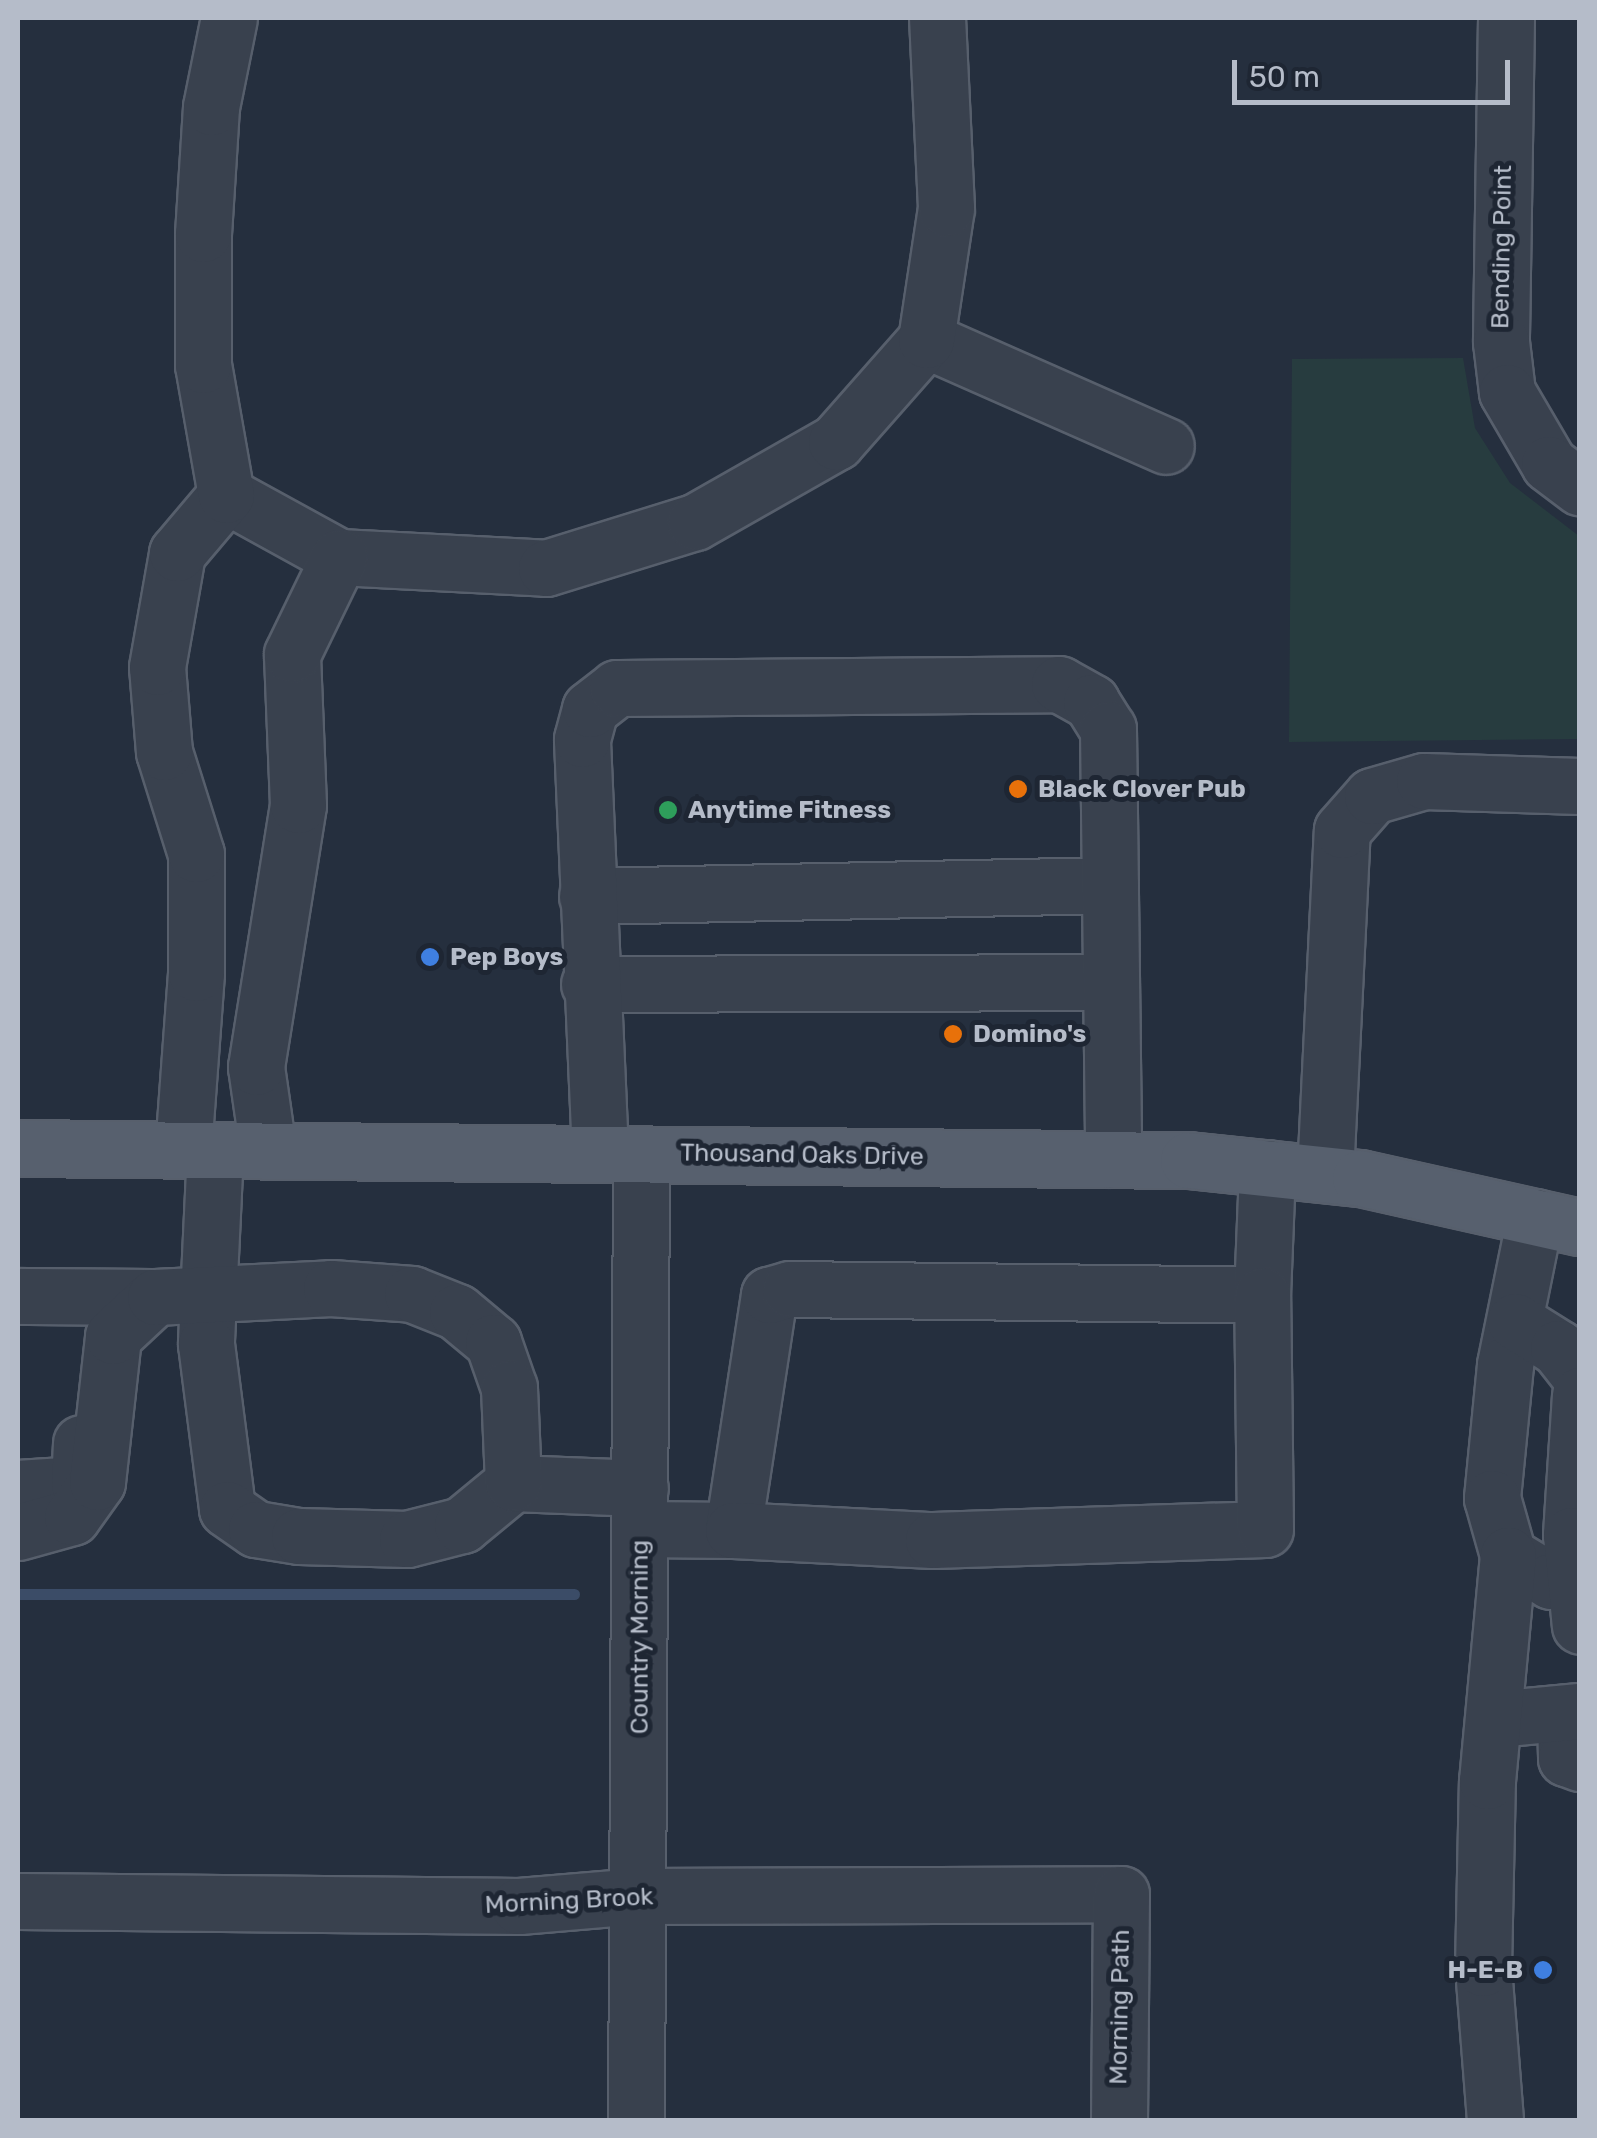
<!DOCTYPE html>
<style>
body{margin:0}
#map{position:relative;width:1597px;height:2138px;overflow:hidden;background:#252f3e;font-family:Rubik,sans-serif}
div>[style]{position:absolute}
.green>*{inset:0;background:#273c3f}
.stream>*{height:11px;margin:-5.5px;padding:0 5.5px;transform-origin:5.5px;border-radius:5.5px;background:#3b4c67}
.roads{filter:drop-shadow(2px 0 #575f6c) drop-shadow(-2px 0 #575f6c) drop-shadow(0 2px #575f6c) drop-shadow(0 -2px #575f6c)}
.minor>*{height:55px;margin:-27.5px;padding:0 27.5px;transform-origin:27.5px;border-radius:27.5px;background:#39414e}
.major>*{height:55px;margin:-27.5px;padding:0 27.5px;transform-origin:27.5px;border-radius:27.5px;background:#57606e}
.dots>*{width:28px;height:28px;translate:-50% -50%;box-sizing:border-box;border:5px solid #1e2633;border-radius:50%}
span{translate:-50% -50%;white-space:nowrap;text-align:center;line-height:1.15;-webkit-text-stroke:10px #1e2633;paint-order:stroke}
.street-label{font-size:25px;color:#b5bcc9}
.poi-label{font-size:25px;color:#b5bcc9;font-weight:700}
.left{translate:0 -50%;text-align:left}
.right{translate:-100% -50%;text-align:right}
.frame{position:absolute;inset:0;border:20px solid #b5bcc9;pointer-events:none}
.scale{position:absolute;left:1232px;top:60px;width:278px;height:45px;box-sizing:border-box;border:5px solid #b5bcc9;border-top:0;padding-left:12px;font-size:30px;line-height:35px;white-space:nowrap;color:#b5bcc9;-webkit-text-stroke:8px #1e2633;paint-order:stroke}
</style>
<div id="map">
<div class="green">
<div style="clip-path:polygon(1463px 358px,1475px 428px,1510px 483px,1579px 536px,1579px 739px,1289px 742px,1292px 359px)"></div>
</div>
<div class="stream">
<div style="left:18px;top:1594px;width:556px"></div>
</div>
<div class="roads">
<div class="minor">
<div style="left:1506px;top:18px;width:324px;rotate:90.9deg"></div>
<div style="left:1501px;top:342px;width:50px;rotate:83.2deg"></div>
<div style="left:1507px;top:392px;width:83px;rotate:59.7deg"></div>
<div style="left:1549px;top:464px;width:39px;rotate:37deg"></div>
<div style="left:926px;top:340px;width:262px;rotate:23.8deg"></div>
<div style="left:226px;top:495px;width:129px;rotate:28.8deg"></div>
<div style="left:339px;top:557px;width:207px;rotate:3deg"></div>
<div style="left:546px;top:568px;width:156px;rotate:-17.2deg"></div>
<div style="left:695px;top:522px;width:162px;rotate:-29.6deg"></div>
<div style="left:836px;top:442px;width:136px;rotate:-48.6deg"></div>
<div style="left:926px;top:340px;width:134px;rotate:-81.4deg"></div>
<div style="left:946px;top:208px;width:190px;rotate:-92.7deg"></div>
<div style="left:587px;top:896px;width:523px;rotate:-1.2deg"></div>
<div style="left:589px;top:984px;width:521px;rotate:-0.22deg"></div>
<div style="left:183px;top:1150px;width:177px;rotate:-85.8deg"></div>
<div style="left:196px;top:973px;width:119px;rotate:-90deg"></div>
<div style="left:196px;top:854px;width:107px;rotate:-107.4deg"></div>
<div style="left:164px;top:752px;width:85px;rotate:-94.7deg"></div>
<div style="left:157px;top:667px;width:116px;rotate:-80deg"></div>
<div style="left:177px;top:553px;width:76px;rotate:-49.8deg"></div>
<div style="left:226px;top:495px;width:132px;rotate:-100deg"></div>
<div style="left:203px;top:365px;width:131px;rotate:-90deg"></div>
<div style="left:203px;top:234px;width:127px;rotate:-86.4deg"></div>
<div style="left:211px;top:107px;width:91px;rotate:-78.6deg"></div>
<div style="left:215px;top:1150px;width:194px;rotate:92.7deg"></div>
<div style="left:206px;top:1344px;width:166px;rotate:82.7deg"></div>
<div style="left:227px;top:1509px;width:35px;rotate:35deg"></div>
<div style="left:256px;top:1529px;width:44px;rotate:9.2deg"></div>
<div style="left:299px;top:1536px;width:108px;rotate:1.6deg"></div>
<div style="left:407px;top:1539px;width:57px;rotate:-14.3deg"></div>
<div style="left:462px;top:1525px;width:66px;rotate:-39.5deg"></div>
<div style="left:513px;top:1483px;width:127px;rotate:2.3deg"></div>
<div style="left:268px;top:1150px;width:84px;rotate:-98.2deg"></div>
<div style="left:256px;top:1067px;width:265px;rotate:-80.9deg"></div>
<div style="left:298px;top:805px;width:151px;rotate:-92.3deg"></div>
<div style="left:292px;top:654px;width:108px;rotate:-64.1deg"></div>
<div style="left:600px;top:1153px;width:414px;rotate:-92.5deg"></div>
<div style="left:582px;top:739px;width:31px;rotate:-75deg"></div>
<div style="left:590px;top:709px;width:34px;rotate:-38deg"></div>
<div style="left:617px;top:688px;width:442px;rotate:-0.5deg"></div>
<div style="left:1059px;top:684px;width:37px;rotate:29deg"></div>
<div style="left:1091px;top:702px;width:32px;rotate:58deg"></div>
<div style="left:1108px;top:729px;width:430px;rotate:89.3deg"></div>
<div style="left:1325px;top:1174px;width:344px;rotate:-87.2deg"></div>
<div style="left:1342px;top:830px;width:45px;rotate:-48.6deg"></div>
<div style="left:1372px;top:796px;width:54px;rotate:-16.1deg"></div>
<div style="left:1424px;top:781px;width:156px;rotate:1.8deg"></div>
<div style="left:1535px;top:1217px;width:151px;rotate:101.5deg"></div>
<div style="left:1505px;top:1365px;width:134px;rotate:95.6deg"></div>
<div style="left:1492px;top:1498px;width:59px;rotate:74.3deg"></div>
<div style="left:1508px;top:1555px;width:50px;rotate:31.2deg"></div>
<div style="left:1551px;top:1581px;width:29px;rotate:2deg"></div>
<div style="left:18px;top:1296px;width:137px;rotate:0.4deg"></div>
<div style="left:1515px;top:1321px;width:51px;rotate:32.1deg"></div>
<div style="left:1558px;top:1348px;width:36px;rotate:52deg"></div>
<div style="left:1580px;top:1395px;width:140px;rotate:93.7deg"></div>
<div style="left:1571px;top:1535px;width:91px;rotate:84.4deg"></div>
<div style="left:18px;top:1488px;width:61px;rotate:-3.8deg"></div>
<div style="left:79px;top:1484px;width:41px;rotate:-87.2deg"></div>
<div style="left:640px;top:1529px;width:93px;rotate:0.6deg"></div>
<div style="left:733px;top:1530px;width:238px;rotate:-81.3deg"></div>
<div style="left:769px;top:1295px;width:22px;rotate:-16deg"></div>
<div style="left:790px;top:1289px;width:472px;rotate:0.7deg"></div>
<div style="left:1262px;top:1295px;width:127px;rotate:-87.7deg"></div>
<div style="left:733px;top:1530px;width:200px;rotate:2.9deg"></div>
<div style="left:933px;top:1540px;width:332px;rotate:-1.9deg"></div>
<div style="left:1265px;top:1529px;width:234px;rotate:-90.7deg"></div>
<div style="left:18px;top:1532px;width:56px;rotate:-15.5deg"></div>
<div style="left:72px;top:1517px;width:43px;rotate:-54.5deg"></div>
<div style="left:97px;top:1482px;width:147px;rotate:-83.7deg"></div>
<div style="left:113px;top:1336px;width:57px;rotate:-42.9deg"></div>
<div style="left:155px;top:1297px;width:176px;rotate:-2.9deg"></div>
<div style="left:331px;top:1288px;width:81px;rotate:4.2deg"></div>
<div style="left:412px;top:1294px;width:48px;rotate:21.8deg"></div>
<div style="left:457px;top:1312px;width:47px;rotate:39.8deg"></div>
<div style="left:493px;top:1342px;width:49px;rotate:70.8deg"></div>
<div style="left:509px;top:1388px;width:95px;rotate:87.6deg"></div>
<div style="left:1565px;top:1716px;width:42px;rotate:88.6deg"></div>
<div style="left:1566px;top:1758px;width:15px;rotate:20deg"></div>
<div style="left:1495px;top:1719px;width:85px;rotate:-5.4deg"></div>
<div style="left:18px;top:1901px;width:501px;rotate:0.57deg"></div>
<div style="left:519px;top:1906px;width:120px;rotate:-4.8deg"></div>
<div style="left:639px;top:1896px;width:482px;rotate:-0.2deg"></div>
<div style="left:1121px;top:1894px;width:226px;rotate:90.5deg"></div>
<div style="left:636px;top:2120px;width:966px;rotate:-89.7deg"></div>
<div style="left:1495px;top:2120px;width:152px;rotate:-94.5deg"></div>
<div style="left:1483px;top:1968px;width:187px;rotate:-88.8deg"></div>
<div style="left:1487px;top:1781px;width:227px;rotate:-84.7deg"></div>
</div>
<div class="major">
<div style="left:18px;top:1148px;width:1170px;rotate:0.59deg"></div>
<div style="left:1188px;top:1160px;width:173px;rotate:6deg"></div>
<div style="left:1360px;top:1178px;width:225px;rotate:12.6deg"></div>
</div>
</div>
<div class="dots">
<div style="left:1018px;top:789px;background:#e8710a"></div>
<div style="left:668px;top:810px;background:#2e9e5b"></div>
<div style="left:430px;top:957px;background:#3f7fe0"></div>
<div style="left:953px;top:1034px;background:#e8710a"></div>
<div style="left:1543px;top:1970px;background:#3f7fe0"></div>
</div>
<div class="street-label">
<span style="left:1502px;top:247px;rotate:-89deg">Bending Point</span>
<span style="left:802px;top:1155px;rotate:1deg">Thousand Oaks Drive</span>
<span style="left:640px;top:1637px;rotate:-90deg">Country Morning</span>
<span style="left:569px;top:1901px;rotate:-3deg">Morning Brook</span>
<span style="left:1120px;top:2007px;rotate:-89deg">Morning Path</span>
</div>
<div class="poi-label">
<span class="left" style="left:1038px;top:789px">Black Clover Pub</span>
<span class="left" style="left:688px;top:810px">Anytime Fitness</span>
<span class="left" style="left:450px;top:957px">Pep Boys</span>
<span class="left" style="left:973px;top:1034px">Domino's</span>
<span class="right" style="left:1523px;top:1970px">H-E-B</span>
</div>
<div class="frame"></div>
<div class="scale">50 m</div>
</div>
